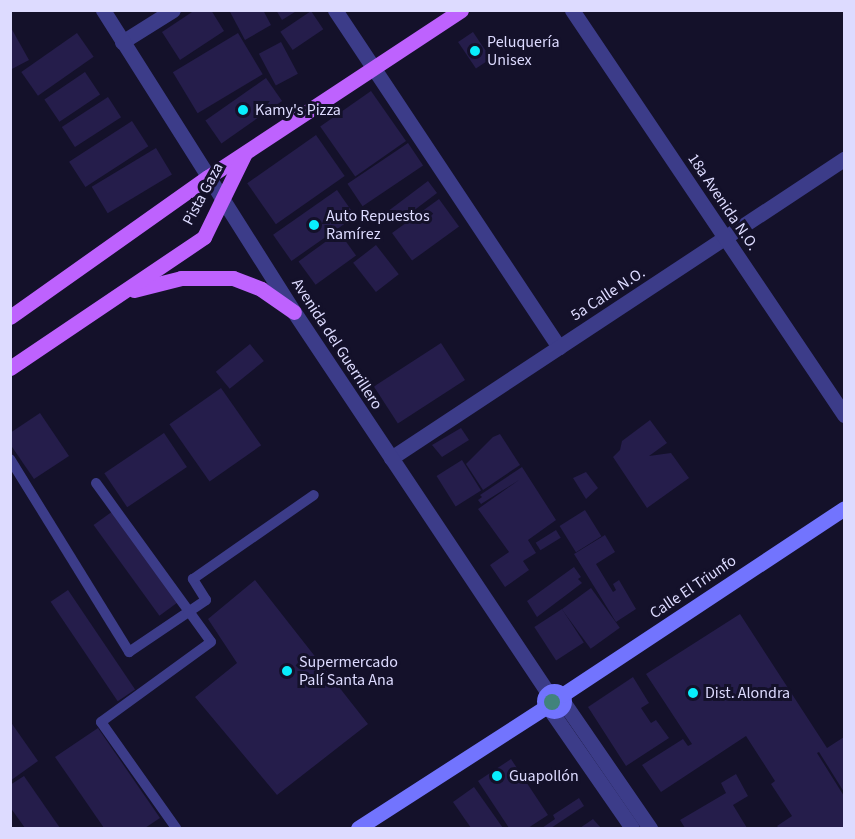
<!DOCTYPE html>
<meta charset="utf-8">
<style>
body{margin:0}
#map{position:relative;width:855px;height:839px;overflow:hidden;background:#14112a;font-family:"Source Sans 3",sans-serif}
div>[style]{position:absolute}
.building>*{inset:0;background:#251d4b;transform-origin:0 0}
.service>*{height:10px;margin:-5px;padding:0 5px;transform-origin:5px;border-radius:5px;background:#3c3c89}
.minor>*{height:15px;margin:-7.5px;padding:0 7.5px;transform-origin:7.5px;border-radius:7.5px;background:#3c3c89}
.tertiary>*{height:15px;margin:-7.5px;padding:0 7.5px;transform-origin:7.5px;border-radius:7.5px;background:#3c3c89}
.secondary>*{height:15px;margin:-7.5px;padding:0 7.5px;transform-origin:7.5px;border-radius:7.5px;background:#7274fe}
.secondary>.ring{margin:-7.5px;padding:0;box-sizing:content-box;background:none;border:15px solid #7274fe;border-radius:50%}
.primary>*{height:15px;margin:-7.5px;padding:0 7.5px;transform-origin:7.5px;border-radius:7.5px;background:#be62fe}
.trees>*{width:16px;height:16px;margin:-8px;border-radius:50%;background:#41837b}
.dots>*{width:16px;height:16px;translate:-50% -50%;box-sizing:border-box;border:3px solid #14112a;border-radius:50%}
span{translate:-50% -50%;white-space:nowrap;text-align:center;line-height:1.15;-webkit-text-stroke:6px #14112a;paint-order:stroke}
.poi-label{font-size:16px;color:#dddbff}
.left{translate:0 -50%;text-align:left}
.street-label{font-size:16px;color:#dddbff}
.frame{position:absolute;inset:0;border:12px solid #dddbff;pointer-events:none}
</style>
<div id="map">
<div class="building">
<div style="clip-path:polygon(195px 10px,211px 10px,224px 31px,180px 60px,162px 32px)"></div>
<div style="clip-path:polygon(229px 10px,263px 10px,271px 25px,245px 40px)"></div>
<div style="clip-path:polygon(276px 10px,298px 10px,282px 20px)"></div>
<div style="left:311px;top:11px;width:22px;height:37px;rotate:56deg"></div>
<div style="clip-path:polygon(10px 26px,29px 60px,10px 70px)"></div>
<div style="left:473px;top:32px;width:32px;height:18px;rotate:56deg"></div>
<div style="left:77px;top:33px;width:29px;height:68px;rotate:55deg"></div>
<div style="left:238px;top:33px;width:48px;height:76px;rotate:59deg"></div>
<div style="left:281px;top:42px;width:36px;height:25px;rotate:62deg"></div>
<div style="left:85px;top:72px;width:27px;height:49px;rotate:56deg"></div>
<div style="left:266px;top:78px;width:28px;height:74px;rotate:55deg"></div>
<div style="left:371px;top:91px;width:61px;height:62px;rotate:55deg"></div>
<div style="left:108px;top:97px;width:24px;height:55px;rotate:57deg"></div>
<div style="left:132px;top:121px;width:30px;height:75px;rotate:57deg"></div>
<div style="left:316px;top:135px;width:50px;height:84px;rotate:55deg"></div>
<div style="left:408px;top:143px;width:27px;height:73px;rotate:56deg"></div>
<div style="left:156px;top:148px;width:31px;height:75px;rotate:59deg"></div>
<div style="left:428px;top:181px;width:15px;height:49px;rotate:53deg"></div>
<div style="left:337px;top:190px;width:32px;height:78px;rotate:55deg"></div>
<div style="left:439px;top:199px;width:34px;height:58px;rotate:54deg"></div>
<div style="left:339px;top:232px;width:29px;height:50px;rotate:54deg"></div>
<div style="left:376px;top:245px;width:37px;height:29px;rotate:52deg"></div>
<div style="left:441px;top:343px;width:44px;height:80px;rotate:57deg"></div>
<div style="left:250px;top:344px;width:22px;height:44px;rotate:51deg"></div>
<div style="left:221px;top:388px;width:70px;height:63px;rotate:55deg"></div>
<div style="clip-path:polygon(40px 413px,69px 456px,34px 479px,10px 444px,10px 433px)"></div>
<div style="clip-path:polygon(650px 420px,667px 443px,649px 456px,671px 453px,689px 478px,647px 508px,613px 457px,620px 450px,622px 441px)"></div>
<div style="clip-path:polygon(461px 428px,469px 440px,442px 457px,432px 445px)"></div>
<div style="left:164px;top:433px;width:41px;height:72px;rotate:56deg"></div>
<div style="clip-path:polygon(500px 434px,520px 465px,483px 490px,466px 464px,493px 437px)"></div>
<div style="left:462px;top:460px;width:36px;height:30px;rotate:58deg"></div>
<div style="clip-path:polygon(522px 467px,556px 520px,528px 540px,536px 553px,523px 561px,529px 570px,505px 587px,490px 565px,509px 552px,478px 509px,519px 480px,481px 504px,478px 500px,482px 497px,480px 495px)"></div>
<div style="clip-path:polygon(586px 472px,598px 488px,586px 499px,573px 478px)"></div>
<div style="left:585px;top:510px;width:31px;height:30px;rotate:58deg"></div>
<div style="left:113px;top:511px;width:112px;height:24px;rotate:54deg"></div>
<div style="left:556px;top:530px;width:9px;height:24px;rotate:58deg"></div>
<div style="clip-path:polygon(605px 535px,615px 552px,596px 564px,613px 592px,616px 590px,613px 584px,619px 580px,636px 609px,616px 622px,574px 554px)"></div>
<div style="clip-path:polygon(574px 567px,581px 577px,578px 579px,582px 583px,537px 617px,527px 601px)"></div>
<div style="clip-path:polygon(255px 580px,368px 724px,277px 795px,195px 697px,237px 663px,208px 619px)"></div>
<div style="left:591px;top:588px;width:49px;height:36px;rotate:54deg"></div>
<div style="left:68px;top:590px;width:120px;height:21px;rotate:56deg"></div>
<div style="left:562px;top:609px;width:40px;height:33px;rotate:57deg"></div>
<div style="clip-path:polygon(740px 614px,827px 748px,844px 737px,844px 792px,819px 752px,817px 753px,844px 796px,844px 828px,779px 828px,777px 826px,792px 816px,771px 784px,775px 781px,746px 736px,661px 792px,642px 765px,683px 739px,688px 746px,692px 744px,646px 674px)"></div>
<div style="clip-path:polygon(633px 677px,649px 703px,641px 708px,651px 723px,656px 720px,669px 738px,626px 766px,588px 707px)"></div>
<div style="clip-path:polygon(10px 721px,38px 761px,10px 781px)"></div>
<div style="clip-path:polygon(98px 728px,160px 818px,145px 828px,104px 828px,55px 757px)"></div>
<div style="clip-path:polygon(511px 759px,548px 815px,528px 828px,509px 828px,478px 781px)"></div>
<div style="clip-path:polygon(736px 774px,748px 796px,733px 805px,747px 828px,685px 828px,680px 820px,726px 793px,721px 783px)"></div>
<div style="clip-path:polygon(24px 776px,60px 828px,25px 828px,10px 807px,10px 785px)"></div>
<div style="clip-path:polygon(474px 787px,503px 828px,471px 828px,453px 802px)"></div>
<div style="clip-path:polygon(579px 798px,584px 806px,551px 828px,542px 828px,555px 819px,553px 815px)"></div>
<div style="clip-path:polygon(593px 819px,601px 828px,580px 828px)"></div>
</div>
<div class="service">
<div style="left:10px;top:459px;width:227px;rotate:58.3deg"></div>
<div style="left:129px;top:652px;width:93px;rotate:-34deg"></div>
<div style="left:206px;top:600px;width:25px;rotate:-122deg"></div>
<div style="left:193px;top:579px;width:147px;rotate:-34.8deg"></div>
<div style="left:96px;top:483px;width:196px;rotate:54.1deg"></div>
<div style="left:211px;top:642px;width:136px;rotate:144deg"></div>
<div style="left:101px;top:722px;width:130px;rotate:54.7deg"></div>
</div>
<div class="minor">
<div style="left:335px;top:10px;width:405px;rotate:56.4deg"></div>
<div style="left:122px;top:42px;width:60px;rotate:-32.1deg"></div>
<div style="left:391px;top:458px;width:543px;rotate:-33.43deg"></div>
<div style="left:564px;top:703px;width:152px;rotate:55.5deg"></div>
<div style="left:551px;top:711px;width:142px;rotate:55.3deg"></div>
</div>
<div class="tertiary">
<div style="left:103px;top:10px;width:357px;rotate:57.7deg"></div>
<div style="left:294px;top:312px;width:458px;rotate:56.3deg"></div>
<div style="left:572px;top:10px;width:488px;rotate:56.1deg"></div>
</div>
<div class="secondary">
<div class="ring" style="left:544px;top:691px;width:5px;height:5px"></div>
<div style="left:562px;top:695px;width:338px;rotate:-33.5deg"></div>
<div style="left:358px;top:828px;width:224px;rotate:-32.8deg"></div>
</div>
<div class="primary">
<div style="left:134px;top:290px;width:49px;rotate:-14.3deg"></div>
<div style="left:181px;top:278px;width:52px"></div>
<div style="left:233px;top:278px;width:30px;rotate:21deg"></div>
<div style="left:261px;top:289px;width:40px;rotate:34.9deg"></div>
<div style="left:10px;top:317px;width:242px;rotate:-35.3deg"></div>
<div style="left:208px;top:177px;width:303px;rotate:-33.4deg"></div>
<div style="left:10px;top:368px;width:234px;rotate:-34deg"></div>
<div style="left:204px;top:237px;width:93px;rotate:-64deg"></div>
</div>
<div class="trees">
<div style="left:552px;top:702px"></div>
</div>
<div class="dots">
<div style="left:475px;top:51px;background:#08eefd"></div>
<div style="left:243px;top:110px;background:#08eefd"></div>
<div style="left:314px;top:225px;background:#08eefd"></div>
<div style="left:287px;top:671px;background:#08eefd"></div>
<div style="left:693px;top:693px;background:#08eefd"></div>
<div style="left:497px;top:776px;background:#08eefd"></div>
</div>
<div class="poi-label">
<span class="left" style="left:487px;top:51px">Peluquería<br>Unisex</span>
<span class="left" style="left:255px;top:110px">Kamy's Pizza</span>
<span class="left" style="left:326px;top:225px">Auto Repuestos<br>Ramírez</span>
<span class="left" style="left:299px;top:671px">Supermercado<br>Palí Santa Ana</span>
<span class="left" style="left:705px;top:693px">Dist. Alondra</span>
<span class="left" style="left:509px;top:776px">Guapollón</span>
</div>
<div class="street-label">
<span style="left:203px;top:194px;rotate:-62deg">Pista Gaza</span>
<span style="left:723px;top:202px;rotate:56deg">18a Avenida N.O.</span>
<span style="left:608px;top:294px;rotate:-33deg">5a Calle N.O.</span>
<span style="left:337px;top:344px;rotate:57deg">Avenida del Guerrillero</span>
<span style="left:693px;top:587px;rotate:-34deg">Calle El Triunfo</span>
</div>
<div class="frame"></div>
</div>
